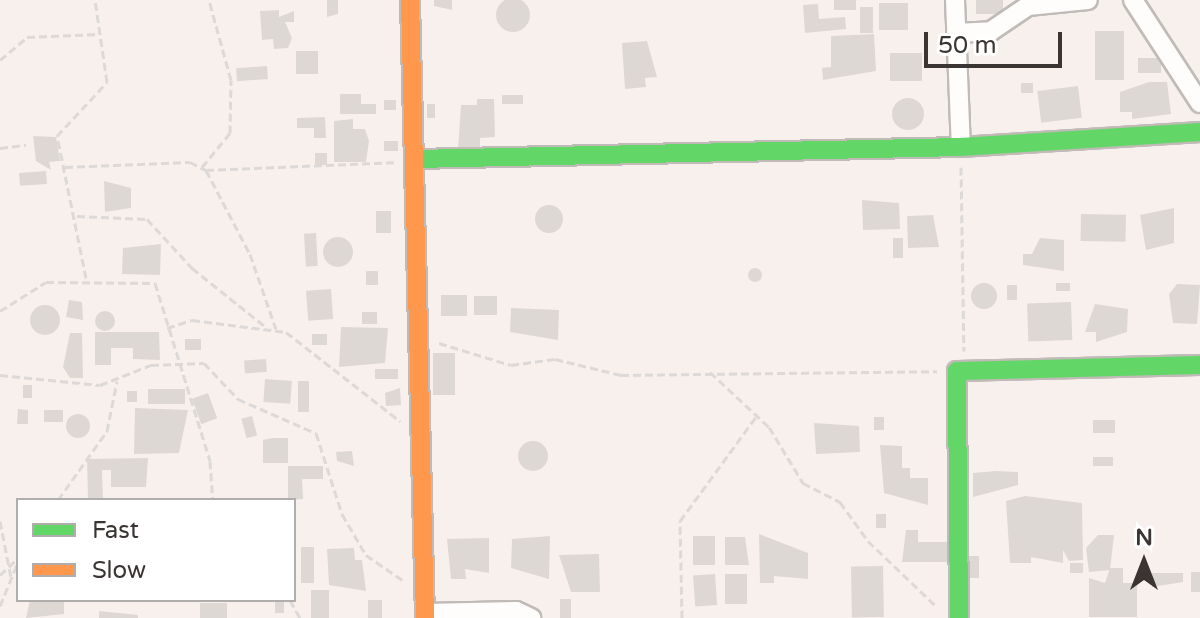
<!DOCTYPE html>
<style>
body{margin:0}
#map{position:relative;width:1200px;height:618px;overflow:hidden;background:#f8f0ec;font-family:"Varela Round",sans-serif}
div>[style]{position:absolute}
.building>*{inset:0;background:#ded8d5;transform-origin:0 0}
.round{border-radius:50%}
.path>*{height:3px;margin-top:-1.5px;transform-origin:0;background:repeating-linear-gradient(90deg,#dcd9d8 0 8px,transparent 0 12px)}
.roads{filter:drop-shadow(2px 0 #c1bbb8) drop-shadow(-2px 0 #c1bbb8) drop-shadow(0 2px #c1bbb8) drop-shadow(0 -2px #c1bbb8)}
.street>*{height:18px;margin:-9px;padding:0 9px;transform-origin:9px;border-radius:9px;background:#fefdfc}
.fast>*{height:18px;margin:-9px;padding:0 9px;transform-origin:9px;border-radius:9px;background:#63d668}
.slow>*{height:18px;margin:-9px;padding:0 9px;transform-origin:9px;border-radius:9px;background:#ff974d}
span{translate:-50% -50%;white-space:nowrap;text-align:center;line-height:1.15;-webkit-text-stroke:6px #fff;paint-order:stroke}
.legend{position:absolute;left:16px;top:498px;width:280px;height:104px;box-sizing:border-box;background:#fff;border:2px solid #b0aead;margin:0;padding:10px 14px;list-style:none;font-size:24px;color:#3a3432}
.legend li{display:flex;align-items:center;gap:16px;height:40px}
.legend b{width:40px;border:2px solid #b0aead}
.north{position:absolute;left:1104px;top:522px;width:80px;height:80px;-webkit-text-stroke:6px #fff;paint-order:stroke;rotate:0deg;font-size:22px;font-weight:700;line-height:32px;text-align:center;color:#3a3432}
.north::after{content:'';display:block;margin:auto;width:28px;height:36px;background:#3a3432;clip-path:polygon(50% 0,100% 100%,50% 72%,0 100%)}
.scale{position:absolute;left:924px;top:32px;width:138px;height:36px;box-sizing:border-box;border:4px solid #3a3432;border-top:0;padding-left:10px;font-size:24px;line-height:28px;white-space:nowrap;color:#3a3432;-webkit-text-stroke:6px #fff;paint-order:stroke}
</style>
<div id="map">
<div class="building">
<div class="round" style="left:496px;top:-2px;width:34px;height:34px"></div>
<div style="clip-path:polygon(327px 0,338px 0,338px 14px,327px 17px)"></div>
<div style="clip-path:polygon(434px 0,452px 0,452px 10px,434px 6px)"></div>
<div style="left:834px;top:0;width:22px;height:10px"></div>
<div style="left:976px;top:0;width:27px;height:14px"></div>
<div style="left:879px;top:3px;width:29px;height:27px"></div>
<div style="clip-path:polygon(818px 4px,819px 19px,845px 17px,846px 29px,805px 33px,803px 5px)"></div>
<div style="left:860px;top:7px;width:13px;height:26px"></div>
<div style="clip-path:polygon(279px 10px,279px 17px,294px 11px,294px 22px,285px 22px,292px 38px,288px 48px,274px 49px,273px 39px,262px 40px,260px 11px)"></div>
<div style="left:1095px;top:31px;width:29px;height:49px"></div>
<div style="clip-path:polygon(874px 34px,876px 71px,823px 80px,822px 68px,831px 67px,831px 36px)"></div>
<div style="clip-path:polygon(647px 41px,657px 77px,645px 78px,646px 87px,625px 89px,622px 43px)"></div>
<div style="left:296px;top:51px;width:22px;height:23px"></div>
<div style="left:890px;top:53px;width:32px;height:28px"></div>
<div style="left:1138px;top:58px;width:23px;height:15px"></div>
<div style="left:267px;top:66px;width:13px;height:31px;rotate:86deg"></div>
<div style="clip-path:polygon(1149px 82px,1167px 82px,1171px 114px,1132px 119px,1132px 112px,1120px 112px,1120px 92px)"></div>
<div style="left:1021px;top:83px;width:12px;height:10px"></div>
<div style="left:1078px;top:86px;width:32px;height:41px;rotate:83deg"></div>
<div style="clip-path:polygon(340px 94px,361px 94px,361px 104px,376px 104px,376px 114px,340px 114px)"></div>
<div style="left:502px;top:95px;width:21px;height:9px"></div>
<div class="round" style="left:892px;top:98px;width:32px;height:32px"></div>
<div style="clip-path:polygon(477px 99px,494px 99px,495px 137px,480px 138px,480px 150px,458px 150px,461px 105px,477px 105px)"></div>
<div style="left:384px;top:100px;width:12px;height:10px"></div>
<div style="left:427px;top:104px;width:8px;height:14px"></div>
<div style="clip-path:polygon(325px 117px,326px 138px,314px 138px,314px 128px,297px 128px,297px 118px)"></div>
<div style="clip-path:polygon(353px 119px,353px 129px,365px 129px,369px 141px,366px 162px,334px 162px,334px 121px)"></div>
<div style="clip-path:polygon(33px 136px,56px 137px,60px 161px,49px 162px,51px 170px,36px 161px)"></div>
<div style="left:384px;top:141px;width:14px;height:10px"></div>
<div style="left:315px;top:153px;width:12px;height:12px"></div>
<div style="left:46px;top:171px;width:13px;height:27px;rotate:86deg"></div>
<div style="clip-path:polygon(104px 181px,131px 188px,131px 208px,105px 212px)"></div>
<div style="clip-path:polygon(862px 200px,899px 203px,900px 229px,863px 230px)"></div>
<div class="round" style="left:535px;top:205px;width:28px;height:28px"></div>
<div style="clip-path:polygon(1174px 208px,1174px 243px,1146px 250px,1140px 215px)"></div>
<div style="left:391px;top:211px;width:22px;height:15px;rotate:90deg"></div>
<div style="left:1081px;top:214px;width:45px;height:27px;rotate:1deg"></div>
<div style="clip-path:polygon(933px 215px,939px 247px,908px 248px,907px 216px)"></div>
<div style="left:316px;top:233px;width:33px;height:12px;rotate:87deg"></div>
<div class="round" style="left:323px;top:237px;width:30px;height:30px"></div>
<div style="left:893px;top:238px;width:10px;height:20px"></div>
<div style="clip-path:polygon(1040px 238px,1064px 240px,1064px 271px,1023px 265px,1023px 254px,1032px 254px)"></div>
<div style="clip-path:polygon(161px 244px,160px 275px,122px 274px,123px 248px)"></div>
<div class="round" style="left:748px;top:268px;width:14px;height:14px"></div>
<div style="left:366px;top:271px;width:12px;height:14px"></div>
<div class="round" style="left:971px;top:283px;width:26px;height:26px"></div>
<div style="left:1056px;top:283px;width:14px;height:8px"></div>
<div style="clip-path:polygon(1177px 284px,1200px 285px,1197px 324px,1173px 323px,1169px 294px)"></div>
<div style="left:1007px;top:285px;width:10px;height:15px"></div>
<div style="left:331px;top:289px;width:30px;height:25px;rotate:86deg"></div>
<div style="left:441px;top:295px;width:26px;height:21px"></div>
<div style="left:474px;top:296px;width:23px;height:19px"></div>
<div style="clip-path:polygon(69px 300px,82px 302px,83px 320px,66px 317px)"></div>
<div style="left:1071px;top:302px;width:38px;height:44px;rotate:88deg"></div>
<div style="clip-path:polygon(1095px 304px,1128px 309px,1127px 332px,1096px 342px,1096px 332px,1085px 332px)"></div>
<div class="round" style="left:30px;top:305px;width:30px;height:30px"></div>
<div style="clip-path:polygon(511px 308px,559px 310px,558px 340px,510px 332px)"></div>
<div class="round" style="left:95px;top:311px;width:20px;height:20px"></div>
<div style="left:377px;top:312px;width:12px;height:15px;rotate:90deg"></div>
<div style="clip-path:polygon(341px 327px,388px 328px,385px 363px,339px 367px)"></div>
<div style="clip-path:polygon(95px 332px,159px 332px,160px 360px,133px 359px,133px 348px,111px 348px,111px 365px,95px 365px)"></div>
<div style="clip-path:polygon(70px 333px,82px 333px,83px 378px,70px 378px,63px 367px)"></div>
<div style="left:312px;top:334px;width:15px;height:11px"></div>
<div style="left:185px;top:339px;width:16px;height:11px"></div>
<div style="left:433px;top:353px;width:22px;height:42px"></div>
<div style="left:266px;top:359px;width:13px;height:22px;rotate:86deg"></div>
<div style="left:398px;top:369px;width:10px;height:23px;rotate:90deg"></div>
<div style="left:265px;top:379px;width:27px;height:23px;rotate:4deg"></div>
<div style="left:298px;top:381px;width:11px;height:31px"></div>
<div style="left:23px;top:385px;width:9px;height:13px"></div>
<div style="clip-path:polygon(400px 388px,401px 405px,386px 406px,385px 393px)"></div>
<div style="left:148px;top:389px;width:37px;height:15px"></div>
<div style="left:127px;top:391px;width:10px;height:11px"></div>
<div style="left:208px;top:393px;width:27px;height:17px;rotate:70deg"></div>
<div style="clip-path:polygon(135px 408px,188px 410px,179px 453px,134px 454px)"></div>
<div style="clip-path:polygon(18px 409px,28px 410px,28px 424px,17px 424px)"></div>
<div style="left:44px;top:410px;width:19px;height:12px"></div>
<div class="round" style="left:66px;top:414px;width:24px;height:24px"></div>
<div style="left:252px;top:416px;width:20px;height:11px;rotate:75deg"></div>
<div style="left:874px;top:417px;width:10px;height:13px"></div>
<div style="left:1093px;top:420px;width:22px;height:13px"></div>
<div style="clip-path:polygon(814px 423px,859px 426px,860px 452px,816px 454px)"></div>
<div style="clip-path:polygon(272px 438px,288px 438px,288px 463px,263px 463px,263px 440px)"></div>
<div class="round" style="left:518px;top:441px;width:30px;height:30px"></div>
<div style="clip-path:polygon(880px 445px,902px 446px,902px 468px,910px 468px,910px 478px,928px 478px,928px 505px,884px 493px)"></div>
<div style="clip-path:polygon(352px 451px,354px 466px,337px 461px,336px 452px)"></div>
<div style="left:1093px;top:457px;width:20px;height:9px"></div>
<div style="clip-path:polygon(148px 458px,146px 487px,111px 487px,111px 470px,102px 470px,103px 500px,88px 500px,87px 459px)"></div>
<div style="clip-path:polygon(288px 466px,323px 466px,323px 479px,302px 479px,303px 499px,288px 500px)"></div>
<div style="clip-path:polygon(996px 471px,1018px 472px,1018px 485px,973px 497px,973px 473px)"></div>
<div style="clip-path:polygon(1025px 496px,1082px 503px,1083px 560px,1069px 561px,1063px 550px,1063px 563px,1031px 557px,1031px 563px,1010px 563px,1006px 501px)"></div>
<div style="left:886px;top:514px;width:14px;height:10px;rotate:90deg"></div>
<div style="clip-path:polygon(906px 530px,918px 530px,918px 542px,949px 542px,949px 562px,902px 562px)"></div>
<div style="clip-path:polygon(759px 534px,808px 553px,808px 579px,774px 576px,774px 583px,760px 583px)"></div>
<div style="clip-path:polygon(1098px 535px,1114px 535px,1110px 570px,1089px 572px,1086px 548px)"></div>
<div style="clip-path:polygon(550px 536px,549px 579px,511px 568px,512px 539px)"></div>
<div style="left:693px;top:536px;width:22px;height:29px"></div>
<div style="clip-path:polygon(725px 537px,745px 537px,749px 565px,725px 565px)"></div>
<div style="clip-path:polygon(489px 538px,489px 573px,465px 569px,466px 579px,451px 579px,447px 539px)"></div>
<div style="left:301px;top:547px;width:13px;height:36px"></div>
<div style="clip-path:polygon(354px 548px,355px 560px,362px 560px,366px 591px,329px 585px,327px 549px)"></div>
<div style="clip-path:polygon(599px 554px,600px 592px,571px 592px,559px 555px)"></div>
<div style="left:968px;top:556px;width:11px;height:22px"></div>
<div style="left:1070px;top:563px;width:13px;height:10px"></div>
<div style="left:883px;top:566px;width:51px;height:32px;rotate:89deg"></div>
<div style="clip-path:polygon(1110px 568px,1123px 568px,1123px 583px,1137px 583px,1137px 617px,1089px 617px,1089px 578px,1105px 583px)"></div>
<div style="left:1191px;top:572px;width:9px;height:20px"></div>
<div style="clip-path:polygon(1152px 573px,1183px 573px,1183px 582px,1152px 587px)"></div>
<div style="left:715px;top:574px;width:31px;height:22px;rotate:86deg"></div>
<div style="left:747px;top:574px;width:30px;height:22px;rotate:90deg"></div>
<div style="left:311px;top:590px;width:18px;height:28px"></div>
<div style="left:571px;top:599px;width:19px;height:11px;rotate:90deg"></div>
<div style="clip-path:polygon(30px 600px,64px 600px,64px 614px,26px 618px)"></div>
<div style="left:368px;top:600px;width:14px;height:18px"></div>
<div style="left:275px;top:601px;width:9px;height:12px"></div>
<div style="left:200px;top:603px;width:27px;height:15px"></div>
<div style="clip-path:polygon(99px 611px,138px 615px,138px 618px,99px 618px)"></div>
</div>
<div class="path">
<div style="left:0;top:60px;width:35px;rotate:-40deg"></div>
<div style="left:27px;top:37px;width:72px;rotate:-2.4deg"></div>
<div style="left:0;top:148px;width:26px;rotate:-7deg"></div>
<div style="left:65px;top:167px;width:125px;rotate:-2.3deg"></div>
<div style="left:190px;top:162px;width:18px;rotate:27deg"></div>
<div style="left:206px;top:170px;width:95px;rotate:62.4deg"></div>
<div style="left:250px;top:254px;width:79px;rotate:70.9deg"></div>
<div style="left:202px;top:167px;width:44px;rotate:-50.5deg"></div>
<div style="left:230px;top:133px;width:53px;rotate:-88.9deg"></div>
<div style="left:231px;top:80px;width:83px;rotate:-105.4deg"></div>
<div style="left:961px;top:167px;width:184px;rotate:89.1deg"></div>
<div style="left:206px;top:170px;width:188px;rotate:-2.4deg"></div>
<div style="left:77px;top:216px;width:70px;rotate:2.5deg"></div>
<div style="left:147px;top:219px;width:67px;rotate:47.4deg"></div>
<div style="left:192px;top:268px;width:95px;rotate:38.6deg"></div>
<div style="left:86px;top:278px;width:145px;rotate:-101.5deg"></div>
<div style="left:57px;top:136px;width:74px;rotate:-47.2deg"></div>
<div style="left:107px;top:82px;width:83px;rotate:-98.3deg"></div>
<div style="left:0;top:311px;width:54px;rotate:-32.2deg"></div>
<div style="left:46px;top:282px;width:109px;rotate:0.5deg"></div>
<div style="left:155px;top:283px;width:186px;rotate:72.8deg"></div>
<div style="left:210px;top:461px;width:39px;rotate:86deg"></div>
<div style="left:167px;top:328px;width:26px;rotate:-18deg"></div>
<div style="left:192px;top:320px;width:95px;rotate:7.3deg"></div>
<div style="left:286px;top:332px;width:145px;rotate:38deg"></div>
<div style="left:439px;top:343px;width:75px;rotate:17deg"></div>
<div style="left:511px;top:365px;width:44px;rotate:-7.8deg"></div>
<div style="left:555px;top:359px;width:68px;rotate:13.6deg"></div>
<div style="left:621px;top:375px;width:316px;rotate:-0.7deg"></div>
<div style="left:710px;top:372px;width:81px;rotate:43deg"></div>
<div style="left:769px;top:427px;width:66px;rotate:58.7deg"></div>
<div style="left:803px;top:483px;width:42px;rotate:27.2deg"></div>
<div style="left:840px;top:502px;width:48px;rotate:54.3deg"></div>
<div style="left:868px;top:541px;width:95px;rotate:43.7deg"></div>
<div style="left:0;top:375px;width:100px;rotate:5.7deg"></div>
<div style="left:100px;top:385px;width:55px;rotate:-21.4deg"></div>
<div style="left:151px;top:365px;width:53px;rotate:-2.2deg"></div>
<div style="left:204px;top:363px;width:50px;rotate:46.6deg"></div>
<div style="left:238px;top:399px;width:85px;rotate:23.6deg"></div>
<div style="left:316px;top:433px;width:85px;rotate:72.2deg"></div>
<div style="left:342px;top:514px;width:48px;rotate:59.7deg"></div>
<div style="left:366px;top:555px;width:46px;rotate:34.4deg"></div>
<div style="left:58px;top:500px;width:85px;rotate:-54.6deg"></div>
<div style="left:107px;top:431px;width:51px;rotate:-78.7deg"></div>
<div style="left:0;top:521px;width:57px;rotate:78.9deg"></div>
<div style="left:0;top:575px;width:25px;rotate:-43deg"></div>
<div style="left:290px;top:600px;width:21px;rotate:61deg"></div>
<div style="left:0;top:606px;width:48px;rotate:-67.8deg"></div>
<div style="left:682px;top:618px;width:97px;rotate:-91.2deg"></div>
<div style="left:680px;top:521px;width:132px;rotate:-53.9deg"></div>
</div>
<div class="roads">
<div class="street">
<div style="left:955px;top:0;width:147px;rotate:87.7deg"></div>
<div style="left:1133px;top:0;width:123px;rotate:57deg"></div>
<div style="left:956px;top:33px;width:35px;rotate:-3deg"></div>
<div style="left:991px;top:31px;width:45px;rotate:-34deg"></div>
<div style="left:1028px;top:6px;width:60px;rotate:-5.7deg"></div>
<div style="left:425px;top:613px;width:91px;rotate:-1.3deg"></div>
<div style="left:516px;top:611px;width:17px;rotate:25deg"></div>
</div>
<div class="fast">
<div style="left:416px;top:159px;width:545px;rotate:-1.26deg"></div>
<div style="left:961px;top:147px;width:239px;rotate:-3.6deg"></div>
<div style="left:959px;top:618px;width:247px;rotate:-90.5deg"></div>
<div style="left:957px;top:371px;width:243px;rotate:-1.4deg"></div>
</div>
<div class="slow">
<div style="left:410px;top:0;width:618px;rotate:88.61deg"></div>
</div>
</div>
<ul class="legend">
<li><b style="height:10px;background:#63d668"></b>Fast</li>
<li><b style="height:10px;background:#ff974d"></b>Slow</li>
</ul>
<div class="north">N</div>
<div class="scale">50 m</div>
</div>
